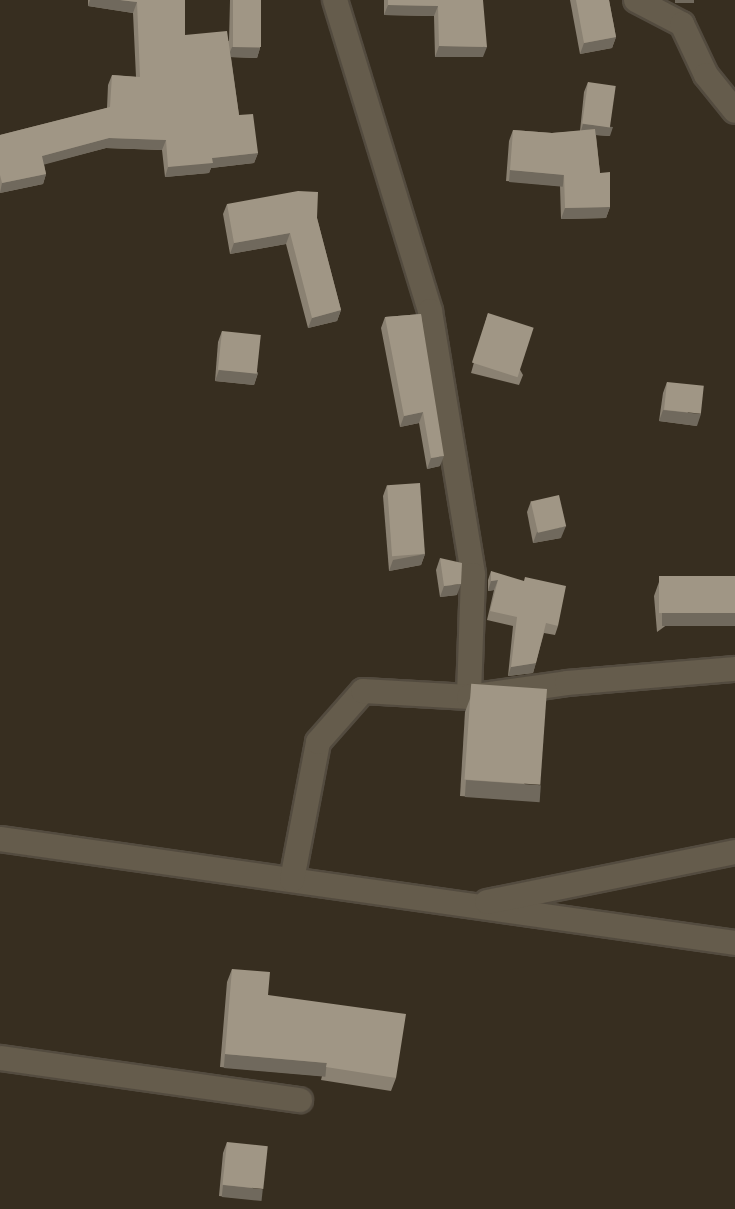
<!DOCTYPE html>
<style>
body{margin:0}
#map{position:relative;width:735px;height:1209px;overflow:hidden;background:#372e20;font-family:Quicksand,sans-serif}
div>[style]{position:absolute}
.roads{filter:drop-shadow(2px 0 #534b3f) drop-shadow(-2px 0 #534b3f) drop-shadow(0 2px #534b3f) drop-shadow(0 -2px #534b3f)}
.minor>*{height:24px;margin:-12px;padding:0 12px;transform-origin:12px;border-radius:12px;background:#655c4c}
.wall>*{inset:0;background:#8a8172}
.shaded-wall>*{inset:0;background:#70695d;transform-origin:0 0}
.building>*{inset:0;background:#a09685;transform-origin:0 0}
span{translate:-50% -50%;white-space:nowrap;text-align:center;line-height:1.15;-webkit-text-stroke:8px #372e20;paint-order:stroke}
</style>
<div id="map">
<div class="roads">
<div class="minor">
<div style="left:335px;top:0;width:325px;rotate:73deg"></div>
<div style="left:430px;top:311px;width:267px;rotate:80.7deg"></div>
<div style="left:473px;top:575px;width:122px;rotate:91.9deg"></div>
<div style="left:636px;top:0;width:52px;rotate:27.6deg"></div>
<div style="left:682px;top:24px;width:56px;rotate:64.8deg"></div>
<div style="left:706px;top:75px;width:46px;rotate:51.1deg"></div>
<div style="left:0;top:839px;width:742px;rotate:8.05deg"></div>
<div style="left:292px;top:880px;width:140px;rotate:-79.3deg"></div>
<div style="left:318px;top:742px;width:68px;rotate:-48.6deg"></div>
<div style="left:363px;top:691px;width:106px;rotate:3.2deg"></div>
<div style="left:469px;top:697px;width:99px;rotate:-8.1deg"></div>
<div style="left:567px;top:683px;width:169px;rotate:-4.8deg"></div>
<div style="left:487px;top:902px;width:253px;rotate:-11.4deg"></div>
<div style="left:0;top:1058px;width:303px;rotate:8deg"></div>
</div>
</div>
<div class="wall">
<div style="clip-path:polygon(88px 0,184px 0,185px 35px,229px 41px,230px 0,261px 0,260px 48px,257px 58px,231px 57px,239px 115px,258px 153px,254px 163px,211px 168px,209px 173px,165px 177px,162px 150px,106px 148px,44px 164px,46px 174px,43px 184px,0 193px,0 135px,107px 108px,108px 85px,112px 75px,136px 77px,133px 13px,88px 6px)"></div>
<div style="clip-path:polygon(384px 0,483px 0,483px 57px,435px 57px,434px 16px,384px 15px)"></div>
<div style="clip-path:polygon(570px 0,609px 0,616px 37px,612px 48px,580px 54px)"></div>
<div style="clip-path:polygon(588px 82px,610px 136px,596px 135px,600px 173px,610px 207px,606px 218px,561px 219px,560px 186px,506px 181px,509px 141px,513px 130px,552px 133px,580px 131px,584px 92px)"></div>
<div style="clip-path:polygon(227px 204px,317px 218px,341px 310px,337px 321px,308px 328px,286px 244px,230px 254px,223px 214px)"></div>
<div style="clip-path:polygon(488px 313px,523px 375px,519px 385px,471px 373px)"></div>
<div style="clip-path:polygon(421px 314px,440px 466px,427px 469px,419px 423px,400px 427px,381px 328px,385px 317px)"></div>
<div style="clip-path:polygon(222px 331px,258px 373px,254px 385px,215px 381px,218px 342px)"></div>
<div style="clip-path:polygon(667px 382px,697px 426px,659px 421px,663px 393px)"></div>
<div style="clip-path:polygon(387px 485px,425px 554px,421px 565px,389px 571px,383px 496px)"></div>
<div style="clip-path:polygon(531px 501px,561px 538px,533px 543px,527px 512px)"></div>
<div style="clip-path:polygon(440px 558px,457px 595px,440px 597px,436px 570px)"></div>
<div style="clip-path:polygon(491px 571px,558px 626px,555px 635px,544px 633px,533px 673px,508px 676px,513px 626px,487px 620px,494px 590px,488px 591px,488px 580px)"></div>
<div style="clip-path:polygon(735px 576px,657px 632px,654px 596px,659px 582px)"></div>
<div style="clip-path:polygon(471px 696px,535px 801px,460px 796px,465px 712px)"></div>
<div style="clip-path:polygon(232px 969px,268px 995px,396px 1078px,391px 1091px,321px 1080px,322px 1076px,220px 1067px,227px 982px)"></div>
<div style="clip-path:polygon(227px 1142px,259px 1200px,219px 1196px,223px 1153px)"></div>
</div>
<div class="shaded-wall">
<div style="clip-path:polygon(90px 0,120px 0,137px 2px,133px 13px,88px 6px)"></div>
<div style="left:675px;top:0;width:19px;height:3px"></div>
<div style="clip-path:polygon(388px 5px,438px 6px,434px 16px,384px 15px)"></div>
<div style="clip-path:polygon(616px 37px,612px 48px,580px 54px,584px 43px)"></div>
<div style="clip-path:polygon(439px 46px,487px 47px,483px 57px,435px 57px)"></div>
<div style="clip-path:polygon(232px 47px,260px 48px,257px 58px,228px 57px)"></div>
<div style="clip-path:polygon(583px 124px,613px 127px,610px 136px,580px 134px)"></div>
<div style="clip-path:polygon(109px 138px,166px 140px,162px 150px,106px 148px,39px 166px,42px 156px)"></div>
<div style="clip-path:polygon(258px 153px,254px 163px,211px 168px,209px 173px,165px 177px,168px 167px,212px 158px)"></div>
<div style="left:510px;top:170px;width:54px;height:12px;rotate:5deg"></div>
<div style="clip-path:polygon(46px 174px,43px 184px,0 193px,2px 183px)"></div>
<div style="clip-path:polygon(610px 207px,606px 218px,561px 219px,565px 208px)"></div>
<div style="clip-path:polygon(290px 233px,286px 244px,230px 254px,234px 243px)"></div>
<div style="clip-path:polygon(341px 310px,337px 321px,308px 328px,312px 318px)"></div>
<div style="clip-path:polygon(219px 370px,258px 373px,254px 385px,215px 381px)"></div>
<div style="clip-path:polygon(663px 410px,701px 414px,697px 426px,659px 421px)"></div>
<div style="clip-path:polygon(423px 412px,419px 423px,400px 427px,404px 416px)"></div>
<div style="clip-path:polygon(444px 456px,440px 466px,427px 469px,431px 458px)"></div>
<div style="clip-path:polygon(566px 526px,561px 538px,533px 543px,537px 532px)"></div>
<div style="clip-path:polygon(425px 554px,421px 565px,389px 571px,393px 560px)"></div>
<div style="clip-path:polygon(498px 580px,494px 590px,488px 591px,491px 581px)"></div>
<div style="clip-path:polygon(461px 584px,457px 595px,440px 597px,444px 586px)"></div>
<div style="left:735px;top:613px;width:13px;height:73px;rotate:90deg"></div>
<div style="clip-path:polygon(536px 663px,533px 673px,508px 676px,511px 667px)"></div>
<div style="left:466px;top:780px;width:75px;height:17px;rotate:4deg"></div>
<div style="left:225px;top:1054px;width:102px;height:14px;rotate:5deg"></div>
<div style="left:223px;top:1185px;width:40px;height:12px;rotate:6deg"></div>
</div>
<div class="building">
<div style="clip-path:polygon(120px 0,185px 0,185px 35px,227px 31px,239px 115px,253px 114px,258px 153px,212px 158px,213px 163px,168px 167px,166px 140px,109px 138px,42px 156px,46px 174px,2px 183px,0 175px,0 135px,110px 107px,112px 75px,140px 77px,137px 2px)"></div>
<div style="left:233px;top:0;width:28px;height:47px"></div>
<div style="clip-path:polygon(388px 0,483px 0,487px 47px,439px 46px,438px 6px,388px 5px)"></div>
<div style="clip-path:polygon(576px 0,609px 0,616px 37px,584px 43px)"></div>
<div style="left:588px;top:82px;width:28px;height:42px;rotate:8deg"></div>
<div style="clip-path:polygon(595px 129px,600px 173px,610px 172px,610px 207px,565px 208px,564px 175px,510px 170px,513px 130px,552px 133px)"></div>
<div style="clip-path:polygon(298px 191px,318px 192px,317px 218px,341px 310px,312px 318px,290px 233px,234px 243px,227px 204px)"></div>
<div style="left:488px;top:313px;width:48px;height:52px;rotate:18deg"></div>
<div style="clip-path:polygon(421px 314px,444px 456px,431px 458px,423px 412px,404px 416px,385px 317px)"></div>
<div style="left:222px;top:331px;width:39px;height:39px;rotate:6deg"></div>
<div style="left:667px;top:382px;width:37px;height:28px;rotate:6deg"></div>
<div style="left:420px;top:483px;width:71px;height:33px;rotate:86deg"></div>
<div style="left:559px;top:495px;width:32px;height:29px;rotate:77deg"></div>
<div style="clip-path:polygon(440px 558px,462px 563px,461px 584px,444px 586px)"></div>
<div style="clip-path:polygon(491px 571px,524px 581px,525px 577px,566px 586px,558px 626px,546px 623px,536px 663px,511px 667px,517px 617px,490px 611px,498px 580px,491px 581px)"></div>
<div style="left:735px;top:576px;width:37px;height:76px;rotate:90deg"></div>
<div style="left:547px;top:689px;width:96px;height:76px;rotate:94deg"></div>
<div style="clip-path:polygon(232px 969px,270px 972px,268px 995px,406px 1014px,396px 1078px,326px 1067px,327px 1063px,225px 1054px)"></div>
<div style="left:227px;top:1142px;width:41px;height:43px;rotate:6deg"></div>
</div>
</div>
